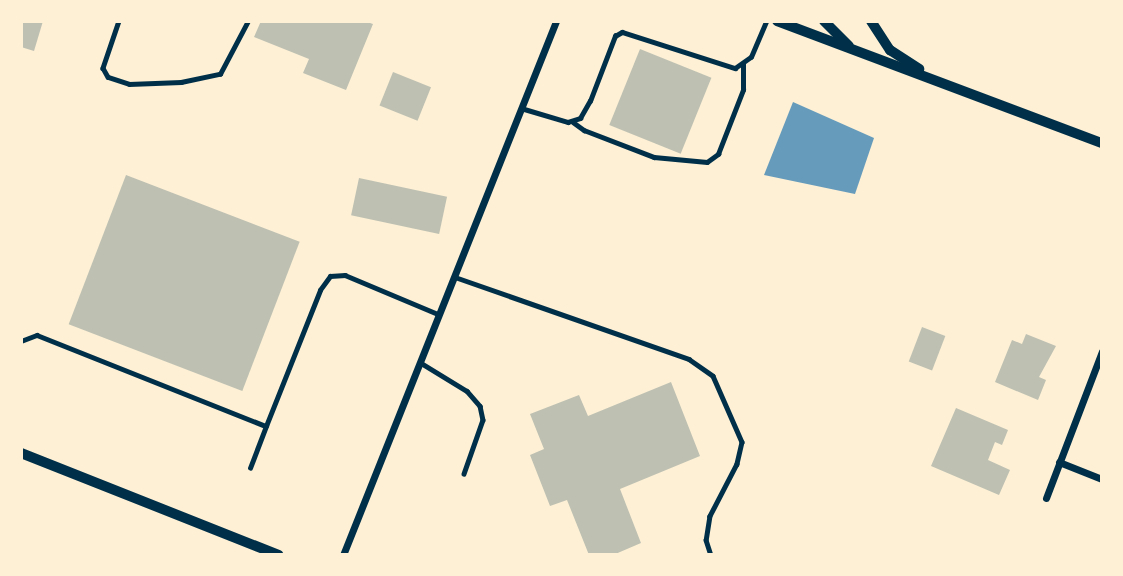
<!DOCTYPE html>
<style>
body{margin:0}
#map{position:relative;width:1123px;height:576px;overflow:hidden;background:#fdf0d5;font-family:"Noto Sans",sans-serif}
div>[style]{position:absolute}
.water>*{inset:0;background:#669bbc}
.building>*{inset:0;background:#bec0b2;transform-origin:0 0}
.service>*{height:4.5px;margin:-2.25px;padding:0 2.25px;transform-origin:2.25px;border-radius:2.25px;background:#003049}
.minor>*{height:7px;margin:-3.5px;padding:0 3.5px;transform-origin:3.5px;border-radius:3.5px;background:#003049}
.tertiary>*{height:10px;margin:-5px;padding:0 5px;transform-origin:5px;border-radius:5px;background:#003049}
span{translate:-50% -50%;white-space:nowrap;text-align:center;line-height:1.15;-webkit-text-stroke:5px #fdf0d5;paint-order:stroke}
.frame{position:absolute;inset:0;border:23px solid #fdf0d5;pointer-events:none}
</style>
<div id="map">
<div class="water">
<div style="clip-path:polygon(793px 102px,874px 138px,855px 194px,764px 175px)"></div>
</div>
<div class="building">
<div style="clip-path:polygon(21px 21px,43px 21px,34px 51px,21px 47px)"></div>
<div style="clip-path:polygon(261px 21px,364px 21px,373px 24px,346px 90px,303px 73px,309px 59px,254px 37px)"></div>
<div style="left:640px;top:49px;width:77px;height:82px;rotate:22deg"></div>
<div style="left:393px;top:72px;width:41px;height:36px;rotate:22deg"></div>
<div style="left:126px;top:175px;width:186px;height:160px;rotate:21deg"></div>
<div style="left:359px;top:178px;width:90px;height:38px;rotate:12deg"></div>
<div style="left:922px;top:327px;width:25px;height:37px;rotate:21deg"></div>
<div style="clip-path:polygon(1026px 334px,1056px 346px,1039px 377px,1046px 380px,1038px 400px,995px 382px,1012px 340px,1022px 344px)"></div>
<div style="clip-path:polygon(671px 382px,700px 456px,620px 489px,641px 543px,613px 555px,589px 555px,567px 500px,550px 506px,530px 455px,544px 449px,530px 414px,579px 395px,588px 416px)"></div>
<div style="clip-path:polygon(956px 408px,1008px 430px,1002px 445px,995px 442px,988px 460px,1010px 470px,999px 495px,931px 466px)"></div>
</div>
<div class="service">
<div style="left:119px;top:21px;width:50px;rotate:108.8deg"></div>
<div style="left:103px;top:68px;width:10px;rotate:61deg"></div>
<div style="left:108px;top:77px;width:22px;rotate:18deg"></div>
<div style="left:129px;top:84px;width:52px;rotate:-2.2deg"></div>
<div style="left:181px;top:82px;width:40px;rotate:-12deg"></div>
<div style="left:220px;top:74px;width:60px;rotate:-62.2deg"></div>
<div style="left:521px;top:108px;width:49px;rotate:16.6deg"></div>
<div style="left:568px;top:122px;width:13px;rotate:-18deg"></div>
<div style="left:580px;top:118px;width:20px;rotate:-60deg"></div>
<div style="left:590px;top:101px;width:70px;rotate:-69deg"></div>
<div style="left:615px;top:36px;width:8px;rotate:-30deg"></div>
<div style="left:622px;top:32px;width:119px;rotate:17.7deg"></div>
<div style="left:735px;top:68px;width:19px;rotate:-35deg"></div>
<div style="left:751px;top:57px;width:39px;rotate:-67deg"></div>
<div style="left:573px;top:122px;width:14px;rotate:36deg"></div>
<div style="left:584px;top:130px;width:75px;rotate:21.1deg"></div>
<div style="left:654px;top:157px;width:53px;rotate:5.4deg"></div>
<div style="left:707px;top:162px;width:14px;rotate:-36deg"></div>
<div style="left:718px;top:154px;width:69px;rotate:-68.7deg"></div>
<div style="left:743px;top:90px;width:26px;rotate:-90deg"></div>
<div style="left:455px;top:277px;width:248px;rotate:19.3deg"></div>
<div style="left:689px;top:359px;width:29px;rotate:35deg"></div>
<div style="left:713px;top:376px;width:72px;rotate:66.3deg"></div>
<div style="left:742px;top:442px;width:23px;rotate:103deg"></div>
<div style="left:737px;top:464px;width:59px;rotate:117.4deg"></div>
<div style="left:710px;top:516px;width:24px;rotate:99deg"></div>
<div style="left:706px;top:540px;width:16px;rotate:72deg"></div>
<div style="left:21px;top:341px;width:17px;rotate:-21deg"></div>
<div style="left:37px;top:335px;width:246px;rotate:21.7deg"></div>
<div style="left:266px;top:426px;width:146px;rotate:-68.3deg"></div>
<div style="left:320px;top:290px;width:17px;rotate:-54deg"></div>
<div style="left:330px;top:276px;width:15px;rotate:-4deg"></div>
<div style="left:345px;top:275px;width:101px;rotate:22.8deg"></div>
<div style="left:421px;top:363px;width:54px;rotate:31.3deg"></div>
<div style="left:467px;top:391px;width:20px;rotate:49deg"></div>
<div style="left:480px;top:406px;width:14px;rotate:78deg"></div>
<div style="left:483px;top:420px;width:57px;rotate:109.4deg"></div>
<div style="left:250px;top:468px;width:45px;rotate:-69.1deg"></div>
</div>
<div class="minor">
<div style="left:1059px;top:462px;width:46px;rotate:21.6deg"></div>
<div style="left:1046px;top:498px;width:157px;rotate:-69.1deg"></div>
<div style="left:343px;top:555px;width:575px;rotate:-68.25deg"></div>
</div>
<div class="tertiary">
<div style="left:777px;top:21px;width:347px;rotate:20.6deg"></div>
<div style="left:824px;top:21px;width:35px;rotate:45deg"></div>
<div style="left:871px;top:21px;width:35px;rotate:57deg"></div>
<div style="left:890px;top:50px;width:35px;rotate:33deg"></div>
<div style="left:21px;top:453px;width:277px;rotate:21.6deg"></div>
</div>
<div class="frame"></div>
</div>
